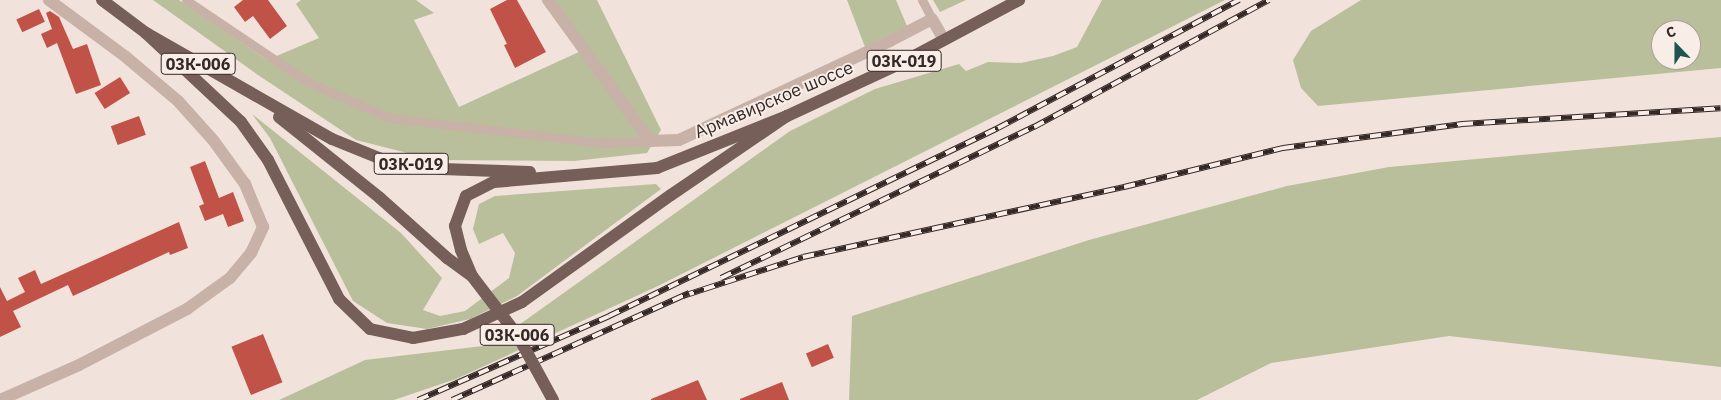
<!DOCTYPE html>
<meta charset="utf-8">
<style>
body{margin:0}
#map{position:relative;width:1721px;height:400px;overflow:hidden;background:#f1e3db;font-family:"IBM Plex Sans",sans-serif}
div>[style]{position:absolute}
.green>*{inset:0;background:#b9bf9b}
.building>*{inset:0;background:#c15248;transform-origin:0 0}
.lane>*{height:9px;margin:-4.5px;padding:0 4.5px;transform-origin:4.5px;border-radius:4.5px;background:#c8b1a7}
.street>*{height:12px;margin:-6px;padding:0 6px;transform-origin:6px;border-radius:6px;background:#c8b1a7}
.primary>*{height:12px;margin:-6px;padding:0 6px;transform-origin:6px;border-radius:6px;background:#765e59}
.rail>*{height:5.5px;margin-top:-2.75px;transform-origin:0;background:repeating-linear-gradient(90deg,#f8ede7 0 11px,#352927 0 22px);box-sizing:border-box;border-block:1px solid #352927}
.primary-bridge>*{height:12px;margin:-6px;padding:0 6px;transform-origin:6px;border-radius:6px;background:#765e59}
span{translate:-50% -50%;white-space:nowrap;text-align:center;line-height:1.15;-webkit-text-stroke:4px #f8ede7;paint-order:stroke}
.shield-label span{padding:1px 4px;background:#f8ede7;border:1px solid;border-radius:4px;-webkit-text-stroke-width:0}
.shield-label{font-size:16px;color:#352927;font-weight:700}
.street-label{font-size:18px;color:#352927}
.north{position:absolute;left:1651px;top:20px;width:50px;height:50px;box-sizing:border-box;background:#f8ede7;border:1px solid #aa9f9a;border-radius:50%;rotate:338deg;font-size:14px;font-weight:700;line-height:20px;text-align:center;color:#352927}
.north::after{content:'';display:block;margin:auto;width:18px;height:22px;background:#1f554f;clip-path:polygon(50% 0,100% 100%,50% 72%,0 100%)}
</style>
<div id="map">
<div class="green">
<div style="clip-path:polygon(153px 0,179px 0,267px 60px,319px 38px,296px 4px,301px 0,416px 0,434px 13px,414px 20px,459px 107px,581px 51px,555px 0,597px 0,661px 130px,647px 153px,574px 161px,435px 160px,356px 140px,258px 75px)"></div>
<div style="clip-path:polygon(847px 0,896px 0,907px 26px,865px 47px)"></div>
<div style="clip-path:polygon(933px 0,966px 0,940px 12px)"></div>
<div style="clip-path:polygon(1102px 0,1225px 0,658px 286px,456px 379px,394px 400px,279px 400px,365px 360px,491px 345px,790px 131px,875px 89px,959px 64px,966px 71px,988px 62px,1021px 63px,1053px 56px,1077px 47px)"></div>
<div style="clip-path:polygon(evenodd,1361px 0,1721px 0,1721px 68px,1318px 106px,1301px 88px,1293px 60px,1311px 31px,1361px 0,1661px 30px,1691px 30px,1691px 60px,1661px 60px,1661px 30px)"></div>
<div style="clip-path:polygon(252px 114px,401px 233px,442px 278px,423px 310px,440px 316px,465px 311px,509px 278px,515px 253px,503px 233px,479px 244px,473px 229px,479px 204px,495px 196px,656px 184px,661px 189px,517px 296px,470px 319px,427px 329px,387px 323px,353px 301px,270px 138px)"></div>
<div style="clip-path:polygon(1721px 137px,1721px 367px,1449px 336px,1271px 363px,1197px 400px,849px 400px,852px 316px,1089px 240px,1287px 186px,1389px 167px)"></div>
</div>
<div class="building">
<div style="clip-path:polygon(243px 0,268px 0,287px 26px,270px 39px,253px 16px,245px 22px,234px 7px)"></div>
<div style="clip-path:polygon(507px 0,517px 0,546px 52px,515px 68px,504px 45px,507px 44px,490px 9px)"></div>
<div style="left:39px;top:9px;width:14px;height:25px;rotate:65deg"></div>
<div style="clip-path:polygon(50px 11px,59px 17px,73px 49px,87px 44px,101px 85px,76px 94px,57px 43px,47px 48px,41px 34px,52px 29px,46px 13px)"></div>
<div style="left:120px;top:77px;width:19px;height:30px;rotate:58deg"></div>
<div style="left:139px;top:116px;width:20px;height:30px;rotate:70deg"></div>
<div style="clip-path:polygon(205px 161px,219px 198px,233px 192px,244px 221px,228px 227px,223px 214px,205px 221px,199px 206px,204px 204px,190px 167px)"></div>
<div style="clip-path:polygon(179px 222px,188px 248px,170px 255px,169px 252px,73px 296px,68px 285px,13px 311px,21px 327px,0 337px,0 287px,7px 301px,25px 292px,18px 278px,35px 270px,41px 284px)"></div>
<div style="left:263px;top:334px;width:52px;height:34px;rotate:68deg"></div>
<div style="left:828px;top:344px;width:15px;height:24px;rotate:67deg"></div>
<div style="clip-path:polygon(698px 380px,707px 400px,651px 400px,651px 399px)"></div>
<div style="clip-path:polygon(782px 382px,789px 400px,740px 400px,740px 399px)"></div>
</div>
<div class="lane">
<div style="left:186px;top:0;width:147px;rotate:33.9deg"></div>
<div style="left:308px;top:82px;width:90px;rotate:23.7deg"></div>
<div style="left:390px;top:118px;width:214px;rotate:6.7deg"></div>
<div style="left:603px;top:143px;width:47px;rotate:-2.4deg"></div>
<div style="left:922px;top:0;width:21px;rotate:62deg"></div>
</div>
<div class="street">
<div style="left:548px;top:0;width:174px;rotate:54.1deg"></div>
<div style="left:650px;top:141px;width:29px;rotate:-2deg"></div>
<div style="left:679px;top:140px;width:233px;rotate:-25.1deg"></div>
<div style="left:890px;top:41px;width:47px;rotate:-27.6deg"></div>
<div style="left:932px;top:19px;width:24px;rotate:60deg"></div>
<div style="left:0;top:400px;width:86px;rotate:-23.9deg"></div>
<div style="left:79px;top:365px;width:122px;rotate:-27.4deg"></div>
<div style="left:187px;top:309px;width:53px;rotate:-35.8deg"></div>
<div style="left:230px;top:278px;width:33px;rotate:-50deg"></div>
<div style="left:251px;top:253px;width:29px;rotate:-65deg"></div>
<div style="left:263px;top:227px;width:47px;rotate:-112.7deg"></div>
<div style="left:245px;top:184px;width:54px;rotate:-126deg"></div>
<div style="left:213px;top:140px;width:52px;rotate:-131.9deg"></div>
<div style="left:178px;top:101px;width:68px;rotate:-139.8deg"></div>
<div style="left:126px;top:57px;width:96px;rotate:-143.5deg"></div>
</div>
<div class="primary">
<div style="left:102px;top:0;width:55px;rotate:36.9deg"></div>
<div style="left:146px;top:33px;width:214px;rotate:29.7deg"></div>
<div style="left:332px;top:139px;width:56px;rotate:22deg"></div>
<div style="left:384px;top:160px;width:59px;rotate:8.8deg"></div>
<div style="left:442px;top:169px;width:88px;rotate:2deg"></div>
<div style="left:146px;top:33px;width:130px;rotate:43.1deg"></div>
<div style="left:241px;top:122px;width:47px;rotate:54.6deg"></div>
<div style="left:268px;top:160px;width:156px;rotate:62.9deg"></div>
<div style="left:339px;top:299px;width:43px;rotate:44.1deg"></div>
<div style="left:370px;top:329px;width:44px;rotate:11.8deg"></div>
<div style="left:413px;top:338px;width:51px;rotate:-10.2deg"></div>
<div style="left:463px;top:329px;width:65px;rotate:-24.6deg"></div>
<div style="left:522px;top:302px;width:183px;rotate:-35.7deg"></div>
<div style="left:671px;top:195px;width:140px;rotate:-34.3deg"></div>
<div style="left:279px;top:117px;width:129px;rotate:38.7deg"></div>
<div style="left:380px;top:198px;width:90px;rotate:41.8deg"></div>
<div style="left:447px;top:258px;width:31px;rotate:36deg"></div>
<div style="left:472px;top:276px;width:28px;rotate:-113deg"></div>
<div style="left:461px;top:250px;width:25px;rotate:-104deg"></div>
<div style="left:455px;top:226px;width:32px;rotate:-70deg"></div>
<div style="left:466px;top:196px;width:31px;rotate:-27deg"></div>
<div style="left:494px;top:182px;width:164px;rotate:-4.9deg"></div>
<div style="left:657px;top:168px;width:140px;rotate:-21.8deg"></div>
<div style="left:787px;top:116px;width:126px;rotate:-24.9deg"></div>
<div style="left:901px;top:63px;width:134px;rotate:-28.1deg"></div>
</div>
<div class="rail">
<div style="left:721px;top:278px;width:348px;rotate:-25.8deg"></div>
<div style="left:1034px;top:127px;width:267px;rotate:-28.4deg"></div>
<div style="left:683px;top:296px;width:126px;rotate:-18deg"></div>
<div style="left:803px;top:257px;width:329px;rotate:-12.3deg"></div>
<div style="left:1124px;top:187px;width:164px;rotate:-13.8deg"></div>
<div style="left:1283px;top:148px;width:181px;rotate:-7.6deg"></div>
<div style="left:1462px;top:124px;width:259px;rotate:-3.5deg"></div>
<div style="left:418px;top:400px;width:209px;rotate:-23.7deg"></div>
<div style="left:609px;top:316px;width:432px;rotate:-25.8deg"></div>
<div style="left:998px;top:128px;width:273px;rotate:-28deg"></div>
<div style="left:452px;top:400px;width:260px;rotate:-24.3deg"></div>
</div>
<div class="primary-bridge">
<div style="left:472px;top:276px;width:76px;rotate:52.5deg"></div>
<div style="left:518px;top:336px;width:73px;rotate:61.3deg"></div>
</div>
<div class="shield-label">
<span style="left:904px;top:61px">03К-019</span>
<span style="left:198px;top:64px">03К-006</span>
<span style="left:411px;top:164px">03К-019</span>
<span style="left:517px;top:335px">03К-006</span>
</div>
<div class="street-label">
<span style="left:774px;top:100px;rotate:-23deg">Армавирское шоссе</span>
</div>
<div class="north">С</div>
</div>
